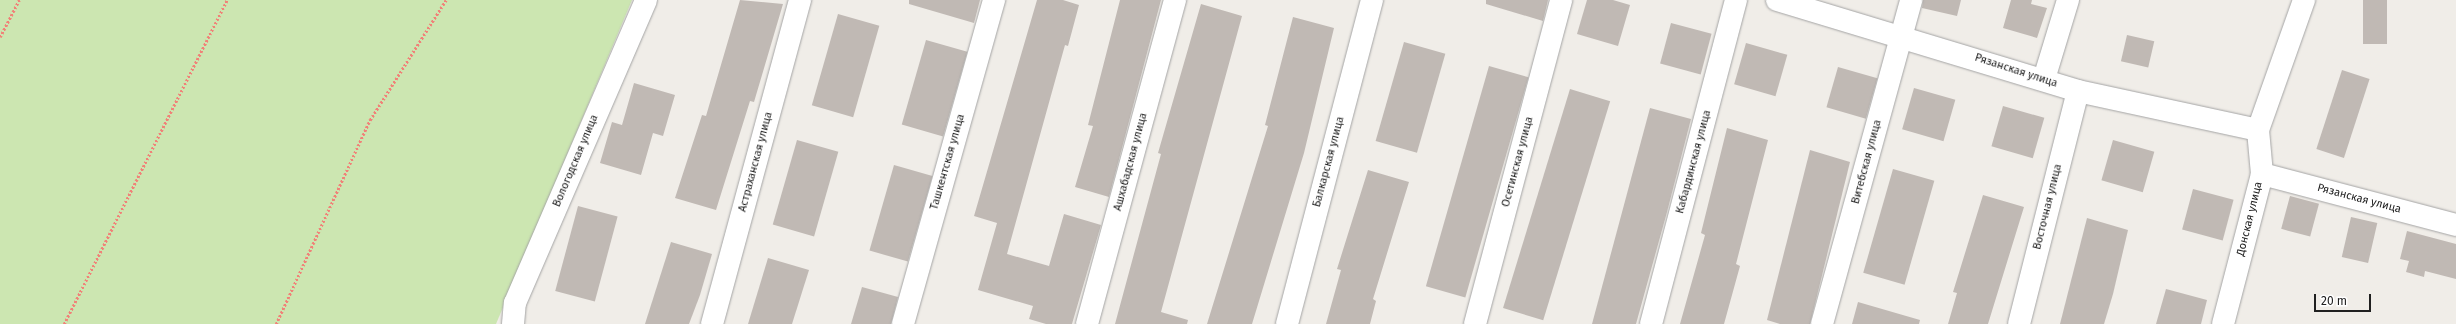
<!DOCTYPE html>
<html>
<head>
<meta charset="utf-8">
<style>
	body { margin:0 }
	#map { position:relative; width:2456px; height:324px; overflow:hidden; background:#f0ede8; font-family:"Fira Sans",sans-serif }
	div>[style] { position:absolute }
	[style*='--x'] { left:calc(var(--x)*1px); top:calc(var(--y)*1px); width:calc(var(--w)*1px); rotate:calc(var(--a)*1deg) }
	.grass>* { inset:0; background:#cce6b1 }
	.building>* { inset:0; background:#c0b9b4; transform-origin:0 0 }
	.path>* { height:2.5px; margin-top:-1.25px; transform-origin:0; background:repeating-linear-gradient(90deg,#f08278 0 2px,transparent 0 4px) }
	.roads { filter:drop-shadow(0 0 1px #a4a4a4) drop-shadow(0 0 1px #a4a4a4) }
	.minor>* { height:22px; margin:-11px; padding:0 11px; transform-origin:11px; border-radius:11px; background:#fff }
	span { translate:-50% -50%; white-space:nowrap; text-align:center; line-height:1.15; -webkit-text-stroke:3.5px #fff; paint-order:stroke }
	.street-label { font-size:11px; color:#202020 }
	.scale { position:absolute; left:2314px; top:294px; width:57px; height:18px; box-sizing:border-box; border:2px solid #202020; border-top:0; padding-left:5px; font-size:12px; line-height:14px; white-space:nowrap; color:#202020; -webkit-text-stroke:3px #fff; paint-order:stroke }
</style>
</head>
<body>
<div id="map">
	<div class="grass">
		<i style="clip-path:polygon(0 0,632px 0,496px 324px,0 324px)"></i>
	</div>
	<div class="building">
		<i style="clip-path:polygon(740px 0,783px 4px,754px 102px,750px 101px,716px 210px,675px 198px,702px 115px,706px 116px)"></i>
		<i style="clip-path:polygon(909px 0,980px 0,974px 23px,909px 4px)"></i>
		<i style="clip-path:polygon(1037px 0,1063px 0,1079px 5px,1068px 46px,1065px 45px,1007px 254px,1049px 266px,1064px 214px,1101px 225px,1072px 324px,1046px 324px,1029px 319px,1033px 306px,978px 290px,997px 223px,974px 216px)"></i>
		<i style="clip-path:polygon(1120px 0,1161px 0,1109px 197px,1075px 187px,1093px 126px,1088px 125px)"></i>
		<i style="clip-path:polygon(1486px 0,1548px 0,1543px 21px,1486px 4px)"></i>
		<i style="clip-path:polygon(1587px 0,1613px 0,1630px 5px,1618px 46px,1577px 34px)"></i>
		<i style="clip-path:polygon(1923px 0,1961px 0,1957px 16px,1922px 8px)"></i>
		<i style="clip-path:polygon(2011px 0,2032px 0,2031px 4px,2047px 8px,2037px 38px,2003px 28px)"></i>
		<i style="left:2363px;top:0;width:24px;height:44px"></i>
		<i style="clip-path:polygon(1201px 4px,1242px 16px,1161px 312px,1188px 320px,1187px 324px,1115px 324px,1161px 154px,1158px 153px)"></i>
		<i style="left:838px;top:14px;width:43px;height:95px;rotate:16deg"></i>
		<i style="clip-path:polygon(1293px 17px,1334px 28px,1304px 153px,1252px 324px,1207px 324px,1268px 126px,1265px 125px)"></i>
		<i style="left:1671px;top:23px;width:42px;height:42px;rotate:15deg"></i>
		<i style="left:2127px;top:35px;width:28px;height:27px;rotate:13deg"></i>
		<i style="left:926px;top:40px;width:43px;height:88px;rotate:16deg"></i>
		<i style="left:1404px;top:42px;width:43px;height:103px;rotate:16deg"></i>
		<i style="left:1746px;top:43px;width:43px;height:43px;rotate:16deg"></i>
		<i style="left:1489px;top:66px;width:41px;height:229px;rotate:16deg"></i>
		<i style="left:1838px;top:67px;width:41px;height:42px;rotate:16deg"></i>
		<i style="left:2342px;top:70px;width:29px;height:83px;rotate:18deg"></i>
		<i style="clip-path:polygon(634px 83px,675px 95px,663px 136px,653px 133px,641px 175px,600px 163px,612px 122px,622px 125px)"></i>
		<i style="left:1914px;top:88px;width:43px;height:43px;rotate:16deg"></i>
		<i style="left:1570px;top:89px;width:42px;height:229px;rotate:17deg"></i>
		<i style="left:2003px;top:106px;width:43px;height:42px;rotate:16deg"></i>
		<i style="clip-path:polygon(1650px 108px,1691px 119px,1667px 212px,1636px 324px,1592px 324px)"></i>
		<i style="clip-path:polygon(1727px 128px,1768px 140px,1736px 264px,1740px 266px,1724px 324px,1680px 324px,1705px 235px,1701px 233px)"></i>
		<i style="left:797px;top:140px;width:43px;height:88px;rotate:16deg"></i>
		<i style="left:2113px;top:140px;width:43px;height:42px;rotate:16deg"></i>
		<i style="clip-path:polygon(1810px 150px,1850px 162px,1810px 324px,1780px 324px,1767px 320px)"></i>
		<i style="left:894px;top:165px;width:40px;height:89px;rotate:16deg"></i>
		<i style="left:1893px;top:169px;width:43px;height:108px;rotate:16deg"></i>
		<i style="clip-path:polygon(1368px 170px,1409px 182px,1373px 299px,1376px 301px,1370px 324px,1326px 324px,1341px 270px,1337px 269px)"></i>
		<i style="left:2193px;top:189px;width:42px;height:42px;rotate:15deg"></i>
		<i style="clip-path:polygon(1983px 195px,2024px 207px,1988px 324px,1948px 324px,1957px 293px,1953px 292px)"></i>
		<i style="left:2290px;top:196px;width:30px;height:34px;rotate:15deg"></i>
		<i style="left:578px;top:206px;width:41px;height:88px;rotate:15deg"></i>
		<i style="left:2351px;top:217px;width:27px;height:41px;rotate:13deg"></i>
		<i style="clip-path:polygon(2087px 218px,2128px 230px,2113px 294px,2104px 324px,2060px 324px)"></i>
		<i style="clip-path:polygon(2407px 231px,2456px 244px,2456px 279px,2425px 271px,2424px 277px,2406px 272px,2409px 261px,2400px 259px)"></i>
		<i style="clip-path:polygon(671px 242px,712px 254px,700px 295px,689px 324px,645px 324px)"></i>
		<i style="clip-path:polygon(768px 258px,809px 270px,792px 324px,748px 324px)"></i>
		<i style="clip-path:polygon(862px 287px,898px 297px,891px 324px,851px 324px)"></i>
		<i style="clip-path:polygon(2166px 289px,2207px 300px,2201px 324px,2156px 324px)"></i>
		<i style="clip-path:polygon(1858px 302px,1920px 320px,1919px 324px,1852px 324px)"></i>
	</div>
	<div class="path">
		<i style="--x:0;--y:37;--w:42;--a:-62.8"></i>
		<i style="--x:64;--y:324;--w:363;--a:-63.3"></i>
		<i style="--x:276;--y:324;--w:225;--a:-65.3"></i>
		<i style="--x:370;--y:120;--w:142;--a:-57.7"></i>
	</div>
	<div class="roads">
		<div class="minor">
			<i style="--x:1777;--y:0;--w:314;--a:16.8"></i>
			<i style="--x:2078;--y:91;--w:184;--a:12.2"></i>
			<i style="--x:2044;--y:79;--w:83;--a:-73.1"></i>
			<i style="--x:2262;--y:174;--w:201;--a:14.7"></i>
			<i style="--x:513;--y:324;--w:21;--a:-85"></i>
			<i style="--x:515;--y:303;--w:330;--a:-66.6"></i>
			<i style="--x:712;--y:324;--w:336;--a:-74.8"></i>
			<i style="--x:903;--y:324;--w:337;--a:-74.3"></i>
			<i style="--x:1087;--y:324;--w:336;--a:-74.8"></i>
			<i style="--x:1287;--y:324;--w:335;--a:-75.3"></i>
			<i style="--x:1475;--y:324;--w:335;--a:-75.1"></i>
			<i style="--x:1651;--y:324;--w:335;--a:-75.3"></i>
			<i style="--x:1822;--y:324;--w:336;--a:-74.6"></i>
			<i style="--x:2019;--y:324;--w:240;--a:-75.8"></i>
			<i style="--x:2223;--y:324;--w:155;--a:-75.4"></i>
			<i style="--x:2262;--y:174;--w:44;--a:-95.2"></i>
			<i style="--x:2258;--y:130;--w:138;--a:-70.5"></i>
		</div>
	</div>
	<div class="street-label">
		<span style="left:2016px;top:71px;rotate:18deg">Рязанская улица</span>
		<span style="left:576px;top:161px;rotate:-67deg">Вологодская улица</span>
		<span style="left:756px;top:162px;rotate:-75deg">Астраханская улица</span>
		<span style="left:948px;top:162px;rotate:-74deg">Ташкентская улица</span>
		<span style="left:1131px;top:162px;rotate:-75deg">Ашхабадская улица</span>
		<span style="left:1329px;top:162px;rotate:-75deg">Балкарская улица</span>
		<span style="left:1518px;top:162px;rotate:-75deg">Осетинская улица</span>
		<span style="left:1694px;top:162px;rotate:-75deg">Кабардинская улица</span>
		<span style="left:1867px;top:162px;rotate:-75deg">Витебская улица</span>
		<span style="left:2359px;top:199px;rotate:15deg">Рязанская улица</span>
		<span style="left:2048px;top:207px;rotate:-76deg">Восточная улица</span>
		<span style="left:2250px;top:219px;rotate:-76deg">Донская улица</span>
	</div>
	<div class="scale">20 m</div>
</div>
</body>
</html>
